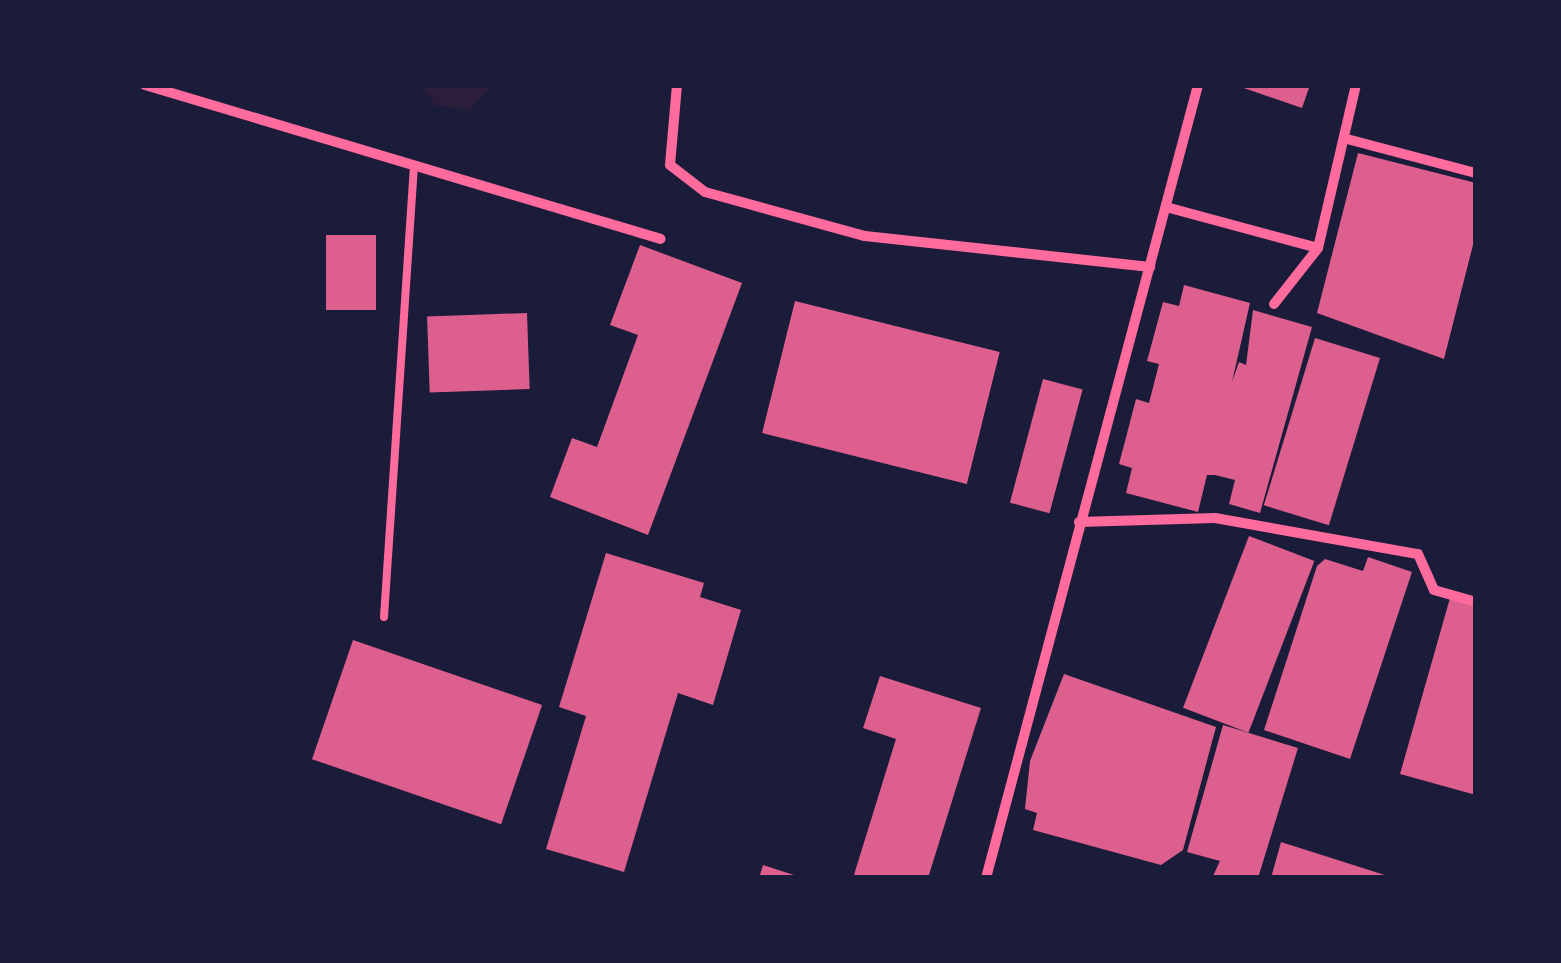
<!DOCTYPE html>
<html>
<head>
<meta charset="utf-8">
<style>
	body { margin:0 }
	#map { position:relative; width:1561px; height:963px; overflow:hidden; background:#1b1b3a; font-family:Commissioner,sans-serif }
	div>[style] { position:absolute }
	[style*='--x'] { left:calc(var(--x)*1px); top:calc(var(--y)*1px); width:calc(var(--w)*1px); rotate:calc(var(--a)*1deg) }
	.green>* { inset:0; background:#2a1e3b }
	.building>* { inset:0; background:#dd5f8e; transform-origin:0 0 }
	.service>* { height:8px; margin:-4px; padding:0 4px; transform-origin:4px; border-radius:4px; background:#ff6b9d }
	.minor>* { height:10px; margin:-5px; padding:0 5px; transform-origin:5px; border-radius:5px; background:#ff6b9d }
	span { translate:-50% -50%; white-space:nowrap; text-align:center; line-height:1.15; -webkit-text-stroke:10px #1b1b3a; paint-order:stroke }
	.frame { position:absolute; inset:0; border:88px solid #1b1b3a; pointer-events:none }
</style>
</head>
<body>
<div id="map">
	<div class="green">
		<i style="clip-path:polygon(423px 85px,494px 85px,468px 110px,434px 105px)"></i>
	</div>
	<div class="building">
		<i style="clip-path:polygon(1235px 85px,1310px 85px,1302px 108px)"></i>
		<i style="clip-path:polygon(1358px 153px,1476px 183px,1476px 233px,1444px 359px,1317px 313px)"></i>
		<i style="left:326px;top:235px;width:50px;height:75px"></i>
		<i style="clip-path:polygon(640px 245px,742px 283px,648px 535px,550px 497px,572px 438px,597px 447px,638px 335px,610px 325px)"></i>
		<i style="clip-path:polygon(1184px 285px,1250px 303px,1232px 382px,1239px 362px,1246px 365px,1253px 310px,1312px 327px,1260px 513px,1229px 504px,1235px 480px,1215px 475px,1207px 475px,1198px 512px,1126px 493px,1132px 468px,1119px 464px,1136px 399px,1149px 403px,1159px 364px,1147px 361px,1163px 302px,1179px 306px)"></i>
		<i style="left:795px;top:301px;width:211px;height:136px;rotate:14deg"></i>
		<i style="left:527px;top:313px;width:76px;height:100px;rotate:88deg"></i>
		<i style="left:1315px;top:338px;width:68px;height:175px;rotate:17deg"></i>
		<i style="left:1043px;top:379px;width:41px;height:128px;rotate:15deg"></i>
		<i style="left:1249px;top:536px;width:70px;height:184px;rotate:21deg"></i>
		<i style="clip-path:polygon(606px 553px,704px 583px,700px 597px,741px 610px,713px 705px,678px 693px,624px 872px,546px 849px,586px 716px,559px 707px)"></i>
		<i style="clip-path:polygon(1368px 557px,1412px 572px,1350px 759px,1264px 730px,1317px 566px,1325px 559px,1363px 571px)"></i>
		<i style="clip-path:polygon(1450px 598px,1476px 605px,1476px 795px,1400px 774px)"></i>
		<i style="left:353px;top:640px;width:200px;height:126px;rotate:19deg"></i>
		<i style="clip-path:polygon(1064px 674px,1216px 727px,1183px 850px,1161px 865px,1033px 830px,1037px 813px,1025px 809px,1030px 761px)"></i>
		<i style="clip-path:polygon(880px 676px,981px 708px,928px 878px,853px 878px,896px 739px,863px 728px)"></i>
		<i style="clip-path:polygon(1223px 725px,1298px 748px,1258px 878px,1212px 878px,1220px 861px,1187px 852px)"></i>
		<i style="clip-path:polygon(1281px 842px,1391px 877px,1391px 878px,1271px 878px)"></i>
		<i style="clip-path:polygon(763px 865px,800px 877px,800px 878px,759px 878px)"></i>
	</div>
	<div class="service">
		<i style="--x:384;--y:617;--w:450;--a:-86.2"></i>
	</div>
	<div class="minor">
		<i style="--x:145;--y:85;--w:538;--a:16.62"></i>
		<i style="--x:677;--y:85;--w:80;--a:95"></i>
		<i style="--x:670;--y:165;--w:44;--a:37.6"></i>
		<i style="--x:705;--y:192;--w:166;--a:15.4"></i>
		<i style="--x:865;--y:236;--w:287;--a:6.2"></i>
		<i style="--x:1347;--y:139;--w:133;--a:14.8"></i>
		<i style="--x:1166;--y:207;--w:157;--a:15.1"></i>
		<i style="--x:1274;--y:304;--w:71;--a:-51.8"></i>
		<i style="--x:1318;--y:248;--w:167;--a:-76.9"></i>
		<i style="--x:1079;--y:522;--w:136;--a:-1.7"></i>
		<i style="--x:1215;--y:518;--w:206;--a:10.1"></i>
		<i style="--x:1418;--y:554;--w:39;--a:66"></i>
		<i style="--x:1434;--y:590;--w:44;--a:15.9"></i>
		<i style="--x:986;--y:878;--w:821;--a:-75.03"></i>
	</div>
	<div class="frame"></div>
</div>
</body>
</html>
